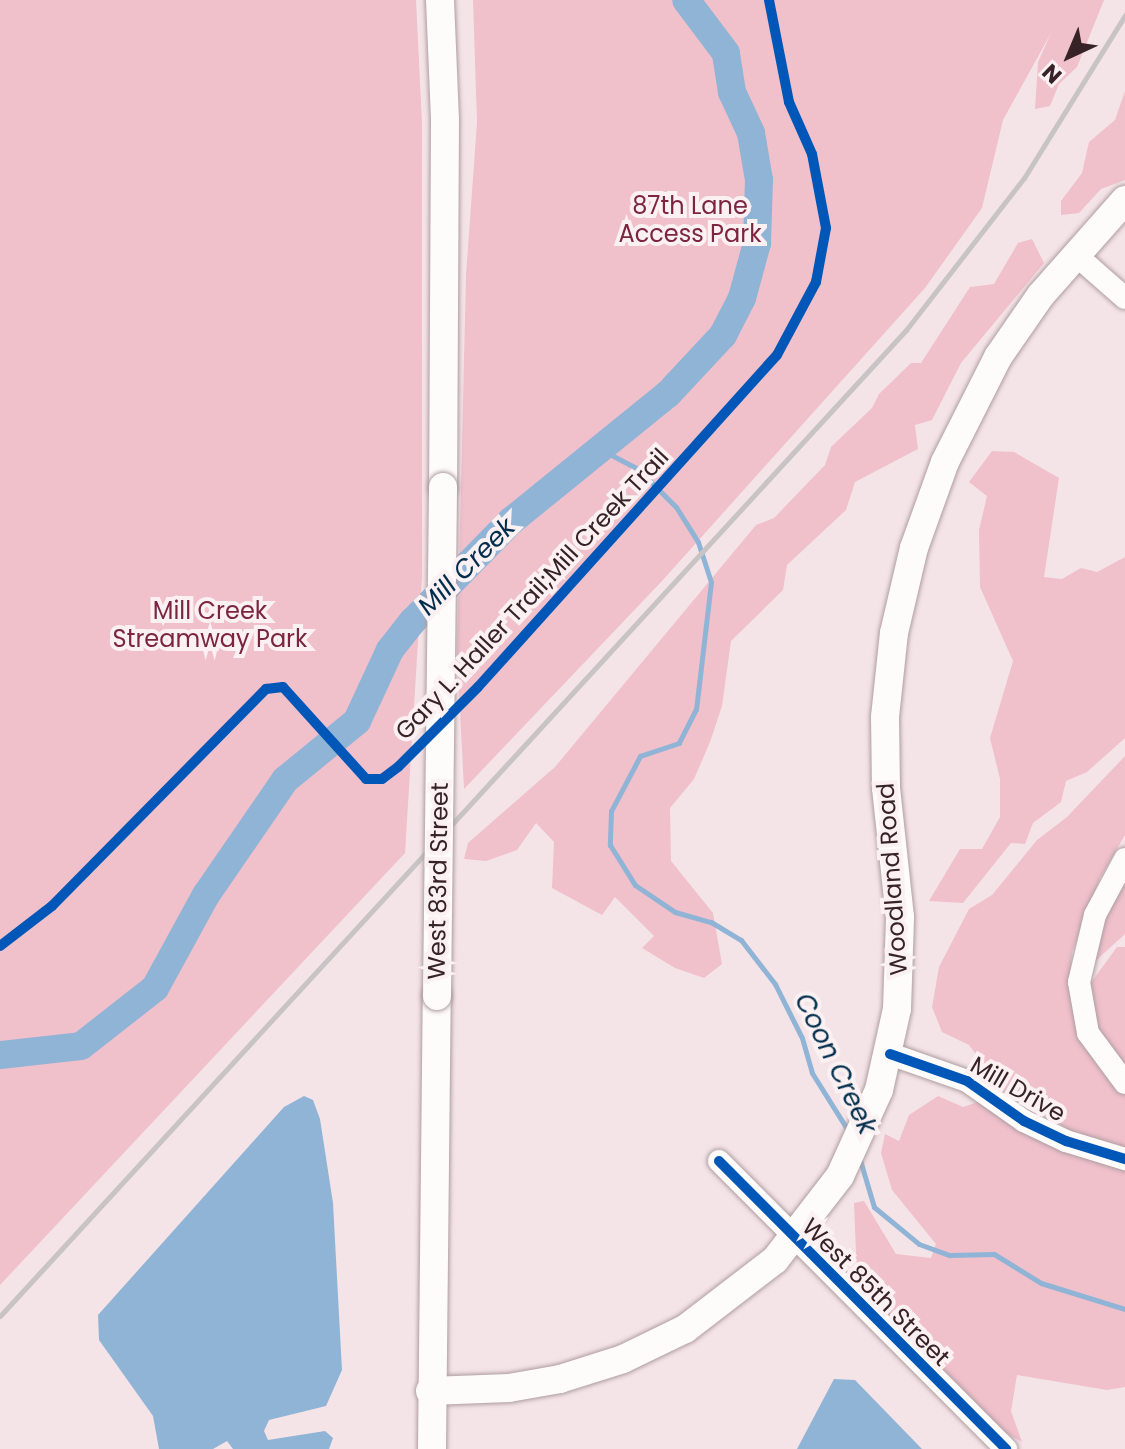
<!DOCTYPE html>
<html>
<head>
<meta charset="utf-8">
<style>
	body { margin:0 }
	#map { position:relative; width:1125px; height:1449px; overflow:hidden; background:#f5e4e7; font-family:Poppins,sans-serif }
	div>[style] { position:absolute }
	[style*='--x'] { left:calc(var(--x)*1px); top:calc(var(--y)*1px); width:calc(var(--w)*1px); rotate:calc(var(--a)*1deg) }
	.green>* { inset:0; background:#f0c0cb }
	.water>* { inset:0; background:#90b4d6 }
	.stream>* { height:5px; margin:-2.5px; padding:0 2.5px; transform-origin:2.5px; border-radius:2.5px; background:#90b4d6 }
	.river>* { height:28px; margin:-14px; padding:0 14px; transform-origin:14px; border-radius:14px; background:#90b4d6 }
	.roads { filter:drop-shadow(0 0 2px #ae9da1) drop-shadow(0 0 2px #ae9da1) }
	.minor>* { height:22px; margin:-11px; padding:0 11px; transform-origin:11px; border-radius:11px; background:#fefbfb }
	.major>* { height:28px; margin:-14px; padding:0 14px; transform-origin:14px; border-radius:14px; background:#fefbfb }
	.rail>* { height:5px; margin:-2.5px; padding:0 2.5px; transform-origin:2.5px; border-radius:2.5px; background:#c8c3c4 }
	.bridges { filter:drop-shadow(0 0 2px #ae9da1) drop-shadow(0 0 2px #ae9da1) }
	.major-bridge>* { height:28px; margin:-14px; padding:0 14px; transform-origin:14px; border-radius:14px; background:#fefbfb }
	.cycleway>* { height:10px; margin:-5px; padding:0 5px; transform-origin:5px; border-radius:5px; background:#0057b8 }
	span { translate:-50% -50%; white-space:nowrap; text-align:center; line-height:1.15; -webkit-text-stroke:8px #fbf0f2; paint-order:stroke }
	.park-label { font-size:24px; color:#7c2543 }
	.street-label { font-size:24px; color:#362227 }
	.water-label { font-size:26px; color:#002d4c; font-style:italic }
	.north { position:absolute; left:1029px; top:16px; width:80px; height:80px; -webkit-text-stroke:6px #fbf0f2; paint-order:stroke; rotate:224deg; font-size:22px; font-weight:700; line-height:32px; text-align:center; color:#362227 }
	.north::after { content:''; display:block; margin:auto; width:28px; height:36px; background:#362227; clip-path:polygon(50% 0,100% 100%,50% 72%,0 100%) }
</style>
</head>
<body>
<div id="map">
	<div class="green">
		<i style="clip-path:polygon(0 0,416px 0,422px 124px,422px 576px,405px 853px,0 1285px)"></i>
		<i style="clip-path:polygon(473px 0,1104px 0,1077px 67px,1059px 84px,1050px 106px,1035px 109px,1038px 62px,1051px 33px,1003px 120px,982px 208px,925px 288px,662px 581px,464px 789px,457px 653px,466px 275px,477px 122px)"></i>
		<i style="clip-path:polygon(1125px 91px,1125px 180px,1101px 189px,1079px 213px,1061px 215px,1061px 201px,1082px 173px,1089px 142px,1115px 120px)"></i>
		<i style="clip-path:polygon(1032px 239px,1044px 263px,961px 363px,932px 420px,915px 425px,918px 449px,855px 482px,846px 510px,787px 565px,783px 590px,731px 641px,722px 706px,710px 742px,694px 779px,670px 808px,671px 861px,713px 913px,722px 964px,704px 978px,675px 968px,642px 948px,654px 936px,615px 897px,602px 915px,552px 888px,554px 842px,536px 823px,517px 850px,486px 861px,464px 859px,468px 843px,555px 767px,756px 525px,774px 518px,825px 465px,831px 447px,872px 408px,879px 394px,911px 363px,921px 363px,970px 287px,994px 284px,1018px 243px)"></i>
		<i style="clip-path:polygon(992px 451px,1014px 452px,1059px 478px,1044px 577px,1062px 579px,1081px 568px,1097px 572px,1125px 557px,1125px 738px,1087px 772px,1066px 781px,1061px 802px,1033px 823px,1025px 844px,1011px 843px,963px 903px,929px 901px,960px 849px,982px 849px,1000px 817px,1000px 779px,990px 738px,1013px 661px,980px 587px,979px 530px,987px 496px,969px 482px)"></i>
		<i style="clip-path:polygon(1125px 756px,1125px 835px,1100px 878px,1072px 952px,1069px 990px,1085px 1043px,1125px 1089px,1125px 1150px,1076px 1134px,1003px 1090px,969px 1045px,942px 1032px,932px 1007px,939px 967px,969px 909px,992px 895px,1037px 840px,1067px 817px)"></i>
		<i style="clip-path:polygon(1125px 877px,1125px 934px,1091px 965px,1108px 905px)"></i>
		<i style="clip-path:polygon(1117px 947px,1125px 947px,1125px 1078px,1103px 1052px,1085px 991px)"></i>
		<i style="clip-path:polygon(938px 1096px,963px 1107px,981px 1101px,1125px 1166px,1125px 1387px,1107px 1390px,1017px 1375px,1011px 1411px,1022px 1442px,1001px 1431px,935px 1366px,926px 1341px,889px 1317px,870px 1286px,857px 1279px,854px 1203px,864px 1201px,896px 1254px,931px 1258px,936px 1244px,892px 1190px,881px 1153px,885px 1134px,899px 1141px,909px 1115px)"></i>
	</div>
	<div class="water">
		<i style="clip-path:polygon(304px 1096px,313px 1100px,320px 1119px,333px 1203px,342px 1370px,326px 1406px,269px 1420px,264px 1431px,268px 1440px,325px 1431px,333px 1438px,329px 1449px,233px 1449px,227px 1441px,213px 1449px,159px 1449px,153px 1416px,99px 1340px,98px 1315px,284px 1107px)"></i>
		<i style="clip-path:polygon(834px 1379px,855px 1380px,922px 1449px,797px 1449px)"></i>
	</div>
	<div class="stream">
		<i style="--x:596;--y:447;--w:47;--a:27.6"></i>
		<i style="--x:638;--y:469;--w:54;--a:45"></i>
		<i style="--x:676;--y:507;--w:41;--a:57.8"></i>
		<i style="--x:698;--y:542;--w:42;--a:72"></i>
		<i style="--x:711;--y:582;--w:128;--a:96.7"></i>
		<i style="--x:696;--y:709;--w:38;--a:117"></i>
		<i style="--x:679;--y:743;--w:41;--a:161.6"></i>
		<i style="--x:640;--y:756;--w:62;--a:117.8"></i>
		<i style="--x:611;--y:811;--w:34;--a:92"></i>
		<i style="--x:610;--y:845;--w:47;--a:58"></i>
		<i style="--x:635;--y:885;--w:48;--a:34"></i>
		<i style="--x:675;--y:912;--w:37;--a:16"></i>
		<i style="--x:711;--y:922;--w:35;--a:31"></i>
		<i style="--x:741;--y:940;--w:56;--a:52.3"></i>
		<i style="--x:775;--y:984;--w:60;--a:63.4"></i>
		<i style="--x:802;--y:1038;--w:36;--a:74"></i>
		<i style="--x:812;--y:1073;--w:70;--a:57.9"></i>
		<i style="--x:860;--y:1160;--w:49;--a:73.4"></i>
		<i style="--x:874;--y:1207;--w:58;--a:39.4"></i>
		<i style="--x:919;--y:1244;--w:33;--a:20"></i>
		<i style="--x:950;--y:1255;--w:44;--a:-1.3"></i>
		<i style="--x:994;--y:1254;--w:55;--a:31.7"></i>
		<i style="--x:1041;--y:1283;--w:88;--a:17.2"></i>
	</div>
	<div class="river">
		<i style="--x:0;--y:1055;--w:81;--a:-6.3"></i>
		<i style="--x:81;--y:1046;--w:94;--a:-38.1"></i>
		<i style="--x:155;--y:988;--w:106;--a:-61.3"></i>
		<i style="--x:206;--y:895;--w:140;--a:-55.5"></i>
		<i style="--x:285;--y:780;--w:93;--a:-39.3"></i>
		<i style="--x:357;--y:721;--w:78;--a:-65.1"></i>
		<i style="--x:390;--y:650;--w:37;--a:-52"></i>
		<i style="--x:413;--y:621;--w:140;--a:-45.6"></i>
		<i style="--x:511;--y:521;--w:202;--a:-39"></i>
		<i style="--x:668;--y:394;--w:81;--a:-47"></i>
		<i style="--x:723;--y:335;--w:42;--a:-62.8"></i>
		<i style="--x:742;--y:298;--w:57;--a:-74.7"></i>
		<i style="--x:757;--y:243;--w:63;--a:-88.2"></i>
		<i style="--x:759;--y:180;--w:48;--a:-99.7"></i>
		<i style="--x:751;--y:133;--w:45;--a:-114.9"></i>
		<i style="--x:732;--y:92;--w:39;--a:-99"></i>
		<i style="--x:726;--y:53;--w:66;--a:-127"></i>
	</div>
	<div class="roads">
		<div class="minor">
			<i style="--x:1076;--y:255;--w:65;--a:41.3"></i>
			<i style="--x:1125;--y:859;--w:64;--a:118.2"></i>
			<i style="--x:1095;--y:915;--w:69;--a:103.4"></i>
			<i style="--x:1079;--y:982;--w:52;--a:80"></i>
			<i style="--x:1088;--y:1033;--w:62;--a:53.5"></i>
			<i style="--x:890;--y:1054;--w:82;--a:19.3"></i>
			<i style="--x:967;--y:1081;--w:70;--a:35.1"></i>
			<i style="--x:1024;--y:1121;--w:47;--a:25.5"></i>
			<i style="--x:1066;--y:1141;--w:62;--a:17"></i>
			<i style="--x:719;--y:1161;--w:407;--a:45.1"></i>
		</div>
		<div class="major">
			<i style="--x:440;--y:0;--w:121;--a:87.6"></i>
			<i style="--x:445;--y:121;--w:366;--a:90.3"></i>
			<i style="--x:430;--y:1391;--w:79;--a:-2.2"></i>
			<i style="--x:509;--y:1388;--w:52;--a:-10"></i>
			<i style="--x:560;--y:1379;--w:66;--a:-17.6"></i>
			<i style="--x:623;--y:1359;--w:69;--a:-25.8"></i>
			<i style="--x:685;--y:1329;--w:113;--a:-37.5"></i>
			<i style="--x:775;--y:1260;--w:106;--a:-52.3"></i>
			<i style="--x:840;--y:1176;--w:94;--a:-65.6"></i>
			<i style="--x:879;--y:1090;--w:83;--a:-77.5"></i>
			<i style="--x:897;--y:1009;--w:92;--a:-88.1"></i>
			<i style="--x:900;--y:917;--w:130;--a:-96.2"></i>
			<i style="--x:886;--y:788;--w:71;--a:-90.8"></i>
			<i style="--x:885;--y:717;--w:84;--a:-83.9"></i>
			<i style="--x:894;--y:633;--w:87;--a:-76.8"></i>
			<i style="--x:914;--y:548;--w:91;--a:-70.2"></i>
			<i style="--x:945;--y:462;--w:118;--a:-63.2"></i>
			<i style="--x:998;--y:357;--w:75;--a:-55.3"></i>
			<i style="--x:1041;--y:295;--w:127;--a:-48.5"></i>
			<i style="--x:432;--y:1449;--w:453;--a:-89.4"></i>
		</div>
	</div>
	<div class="rail">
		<i style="--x:0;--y:1316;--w:1339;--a:-47.42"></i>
		<i style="--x:906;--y:330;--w:192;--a:-52.2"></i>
		<i style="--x:1024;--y:178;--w:192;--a:-58.2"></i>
	</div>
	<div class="bridges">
		<div class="major-bridge">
			<i style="--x:437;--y:996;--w:509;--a:-89.32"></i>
		</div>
	</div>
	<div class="cycleway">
		<i style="--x:0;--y:946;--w:66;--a:-37.6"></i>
		<i style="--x:52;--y:906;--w:305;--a:-45.4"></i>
		<i style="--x:266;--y:689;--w:17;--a:-7"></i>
		<i style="--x:283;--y:687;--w:124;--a:47.9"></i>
		<i style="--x:366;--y:779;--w:16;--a:0"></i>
		<i style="--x:382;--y:779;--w:20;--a:-37"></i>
		<i style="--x:398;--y:767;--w:113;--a:-45"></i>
		<i style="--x:478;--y:687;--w:447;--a:-48"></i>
		<i style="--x:777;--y:355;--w:83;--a:-61.9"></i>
		<i style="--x:816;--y:282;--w:55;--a:-79.5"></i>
		<i style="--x:826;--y:228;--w:75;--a:-100.7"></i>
		<i style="--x:812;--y:154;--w:57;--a:-113.9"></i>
		<i style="--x:789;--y:102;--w:104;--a:-101.1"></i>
		<i style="--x:890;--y:1054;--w:82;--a:19.3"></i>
		<i style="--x:967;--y:1081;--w:70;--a:35.1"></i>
		<i style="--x:1024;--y:1121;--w:47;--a:25.5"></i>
		<i style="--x:1066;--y:1141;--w:62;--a:17"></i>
		<i style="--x:719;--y:1161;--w:407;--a:45.1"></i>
	</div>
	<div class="park-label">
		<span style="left:690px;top:220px">87th Lane<br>Access Park</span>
		<span style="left:210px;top:625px">Mill Creek<br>Streamway Park</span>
	</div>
	<div class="street-label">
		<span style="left:532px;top:594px;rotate:-47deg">Gary L. Haller Trail;Mill Creek Trail</span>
		<span style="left:892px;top:879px;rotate:-94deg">Woodland Road</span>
		<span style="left:438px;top:881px;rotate:-89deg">West 83rd Street</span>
		<span style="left:1018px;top:1089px;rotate:30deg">Mill Drive</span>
		<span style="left:876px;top:1292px;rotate:45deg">West 85th Street</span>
	</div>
	<div class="water-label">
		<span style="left:467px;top:567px;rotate:-45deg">Mill Creek</span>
		<span style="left:835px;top:1064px;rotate:64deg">Coon Creek</span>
	</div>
	<div class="north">N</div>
</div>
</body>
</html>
